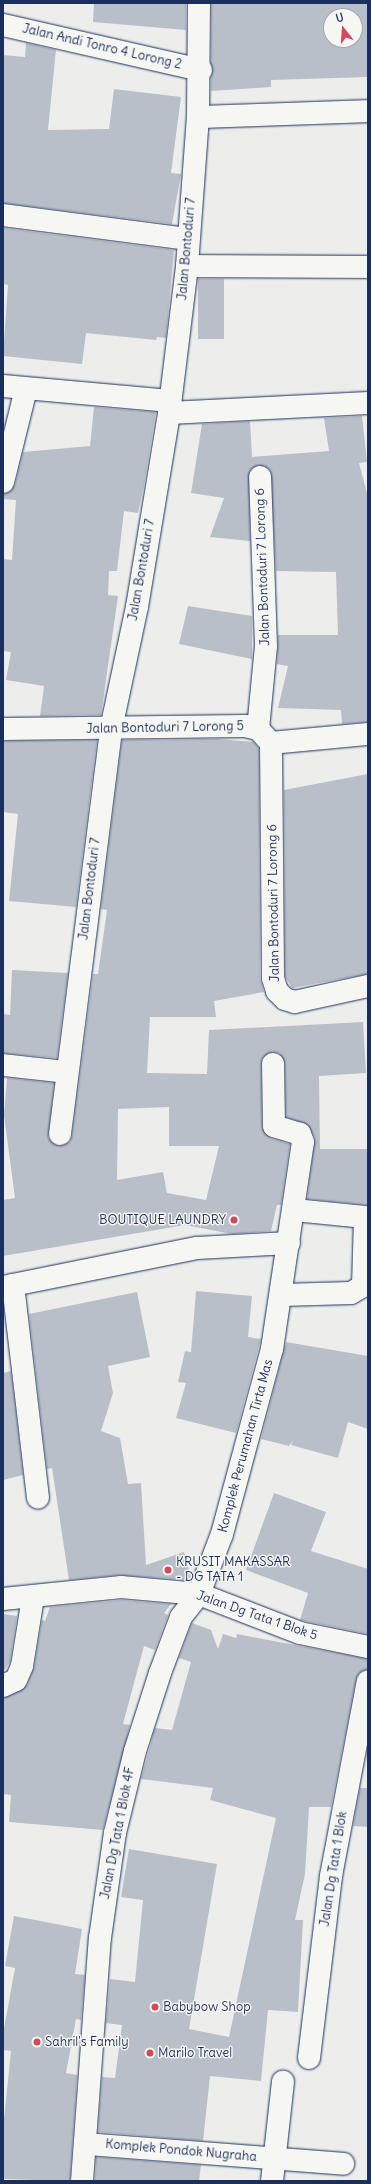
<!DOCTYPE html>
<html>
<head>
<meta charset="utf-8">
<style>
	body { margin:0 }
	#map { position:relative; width:371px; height:2184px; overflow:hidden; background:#edeeec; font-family:Delius,sans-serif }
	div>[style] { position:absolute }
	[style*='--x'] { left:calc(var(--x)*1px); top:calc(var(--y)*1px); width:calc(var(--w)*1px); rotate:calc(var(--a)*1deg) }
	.building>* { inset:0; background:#b9bfc8; transform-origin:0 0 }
	.roads { filter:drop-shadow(0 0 1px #1b2f5e) drop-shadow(0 0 1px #1b2f5e) }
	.minor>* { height:22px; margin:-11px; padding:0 11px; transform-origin:11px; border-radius:11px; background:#f6f6f2 }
	.dots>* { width:11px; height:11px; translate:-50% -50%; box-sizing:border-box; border:2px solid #f6f6f2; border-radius:50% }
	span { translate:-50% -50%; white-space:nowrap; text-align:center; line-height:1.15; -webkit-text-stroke:3px #f6f6f2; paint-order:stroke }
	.street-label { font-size:13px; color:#1b2f5e }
	.poi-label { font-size:13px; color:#1b2f5e }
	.right { translate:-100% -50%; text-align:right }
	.left { translate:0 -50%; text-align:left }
	.frame { position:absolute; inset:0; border:4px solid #1b2f5e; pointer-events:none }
	.north { position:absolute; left:323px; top:8px; width:40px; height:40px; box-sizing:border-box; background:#f6f6f2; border:1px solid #9ea6b7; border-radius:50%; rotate:343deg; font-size:11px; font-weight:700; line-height:16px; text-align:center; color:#1b2f5e }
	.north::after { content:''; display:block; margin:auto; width:14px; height:18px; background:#d1495b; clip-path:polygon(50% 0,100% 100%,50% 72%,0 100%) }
</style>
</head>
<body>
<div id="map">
	<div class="building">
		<i style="clip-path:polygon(94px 3px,186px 3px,186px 30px,93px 22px)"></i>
		<i style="clip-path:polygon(evenodd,211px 3px,368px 3px,368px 77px,271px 80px,271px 87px,211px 91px,211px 3px,331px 16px,355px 16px,355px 40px,331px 40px,331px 16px)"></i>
		<i style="clip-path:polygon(26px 43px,56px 50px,48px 130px,109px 129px,114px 89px,181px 97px,171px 173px,181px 174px,172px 224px,3px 203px,3px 55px,25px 57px)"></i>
		<i style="clip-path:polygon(3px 228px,174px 250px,166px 338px,157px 337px,156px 340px,86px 333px,82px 364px,3px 356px,8px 285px,3px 284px)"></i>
		<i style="left:198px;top:279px;width:26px;height:60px"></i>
		<i style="clip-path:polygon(94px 407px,156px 412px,144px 485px,138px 513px,124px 511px,117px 571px,109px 571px,108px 595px,118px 596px,101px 715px,40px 716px,44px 686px,6px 680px,11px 652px,3px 651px,3px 559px,12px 560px,16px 500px,3px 499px,3px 494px,15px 485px,23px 452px,90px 446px)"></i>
		<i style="clip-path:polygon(362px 416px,367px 462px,359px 463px,368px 497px,368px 722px,342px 724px,341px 710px,278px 708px,288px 666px,277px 664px,278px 635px,338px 635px,336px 572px,276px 571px,270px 470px,259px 465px,249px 472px,250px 541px,210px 537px,224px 498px,191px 493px,202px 424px,250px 421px,252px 457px,329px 451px,324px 418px)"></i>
		<i style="clip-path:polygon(188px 606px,252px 616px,252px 659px,179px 644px)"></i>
		<i style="clip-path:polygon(evenodd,218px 739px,253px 742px,259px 748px,260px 978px,264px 992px,214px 1001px,216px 1017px,150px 1017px,147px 1073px,207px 1074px,209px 1030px,363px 1022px,366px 1073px,319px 1076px,320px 1149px,368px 1149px,368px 1205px,307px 1199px,315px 1138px,308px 1125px,286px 1117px,285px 1063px,279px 1053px,272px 1052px,262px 1058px,261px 1064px,262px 1127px,270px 1138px,290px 1144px,281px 1205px,277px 1205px,271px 1231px,232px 1234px,185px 1225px,3px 1256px,3px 1200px,15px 1198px,4px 1115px,7px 1078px,54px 1083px,48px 1138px,59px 1146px,70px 1142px,72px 1136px,93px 974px,98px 974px,107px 910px,101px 909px,122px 740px,218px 739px,169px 1107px,169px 1146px,219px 1146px,206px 1200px,167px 1193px,163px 1172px,117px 1180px,118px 1109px,169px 1107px)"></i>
		<i style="clip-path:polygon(97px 740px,76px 907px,9px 901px,18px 814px,3px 812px,3px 741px)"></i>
		<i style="clip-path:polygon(368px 774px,368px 974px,292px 988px,285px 976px,284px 790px)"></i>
		<i style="clip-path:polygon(12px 970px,68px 973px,57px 1058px,3px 1053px,3px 1014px,10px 1015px)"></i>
		<i style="clip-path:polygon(196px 1291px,252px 1296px,248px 1337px,261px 1339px,236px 1433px,176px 1418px,186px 1383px,178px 1382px,185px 1351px,191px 1352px)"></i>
		<i style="clip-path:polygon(137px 1292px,150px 1357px,108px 1366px,113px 1393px,101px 1431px,120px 1438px,128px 1484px,141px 1483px,146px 1565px,184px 1552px,191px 1577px,188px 1580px,120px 1575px,69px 1580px,52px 1468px,47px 1469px,29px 1314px)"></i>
		<i style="clip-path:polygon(286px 1342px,368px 1356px,368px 1429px,348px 1422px,338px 1458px,291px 1445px,293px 1440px,289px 1446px,261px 1439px)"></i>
		<i style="clip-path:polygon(11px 1371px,23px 1475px,3px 1480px,3px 1373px)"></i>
		<i style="clip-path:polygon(274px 1493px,326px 1512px,311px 1551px,368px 1569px,368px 1634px,300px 1620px,308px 1593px,246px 1570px)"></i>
		<i style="clip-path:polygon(121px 1600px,171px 1604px,164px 1613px,168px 1615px,155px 1650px,144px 1646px,123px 1724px,130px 1725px,103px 1830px,9px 1822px,11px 1795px,3px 1794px,3px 1698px,27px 1685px,34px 1668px,42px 1620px,45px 1621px,50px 1607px)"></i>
		<i style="clip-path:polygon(3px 1614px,17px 1616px,10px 1662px,3px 1672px)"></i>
		<i style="clip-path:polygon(192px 1623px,211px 1630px,218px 1649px,223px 1634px,236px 1638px,237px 1634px,368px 1659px,368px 1669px,359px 1673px,356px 1679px,331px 1807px,309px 1807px,305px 1874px,295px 1920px,303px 1920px,298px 2012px,268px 2010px,261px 2081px,210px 2076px,203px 2141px,98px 2132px,102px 2077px,115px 2078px,122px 2025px,106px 2023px,110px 1979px,135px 1982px,143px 1900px,121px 1897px,129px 1849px,217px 1864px,189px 2029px,229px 2037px,276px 1818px,210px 1800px,213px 1788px,141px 1779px,155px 1728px,172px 1730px,191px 1662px,179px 1658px)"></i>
		<i style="clip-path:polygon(360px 1788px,368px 1788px,368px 1827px,353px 1826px)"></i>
		<i style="clip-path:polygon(14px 1916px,82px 1929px,75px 1974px,85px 1975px,81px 2020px,76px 2019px,66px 2073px,77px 2075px,70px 2181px,3px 2179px,3px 2129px,11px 2051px,3px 2050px,3px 2034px,15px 1968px,5px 1966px)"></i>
		<i style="clip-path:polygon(96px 2157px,201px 2165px,199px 2181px,95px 2181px)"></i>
	</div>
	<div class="roads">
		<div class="minor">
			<i style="--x:3;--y:25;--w:203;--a:12.8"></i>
			<i style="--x:198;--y:117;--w:170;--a:-2"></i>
			<i style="--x:3;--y:215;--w:186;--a:7.4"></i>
			<i style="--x:187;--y:266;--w:181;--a:0.3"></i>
			<i style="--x:3;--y:386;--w:168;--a:5.1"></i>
			<i style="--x:169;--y:413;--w:199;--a:-2.9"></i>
			<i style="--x:3;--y:482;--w:96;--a:-76.1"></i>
			<i style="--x:3;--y:729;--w:242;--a:-0.7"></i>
			<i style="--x:245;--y:726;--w:13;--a:13"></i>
			<i style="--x:258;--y:729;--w:19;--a:47"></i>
			<i style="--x:271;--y:743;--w:235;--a:89.5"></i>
			<i style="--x:273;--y:978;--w:14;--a:73"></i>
			<i style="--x:277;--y:991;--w:11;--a:45"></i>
			<i style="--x:285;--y:999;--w:10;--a:17"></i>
			<i style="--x:295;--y:1002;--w:75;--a:-12.4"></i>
			<i style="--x:258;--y:729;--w:83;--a:-84.5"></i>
			<i style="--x:266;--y:646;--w:169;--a:-92"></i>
			<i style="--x:271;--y:743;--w:97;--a:-5.3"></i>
			<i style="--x:3;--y:1065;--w:63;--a:6.3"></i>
			<i style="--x:60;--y:1134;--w:408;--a:-82.8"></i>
			<i style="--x:111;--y:729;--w:125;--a:-78"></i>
			<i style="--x:137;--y:607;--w:197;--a:-80.6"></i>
			<i style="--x:169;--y:413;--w:148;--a:-83"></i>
			<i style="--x:187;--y:266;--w:149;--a:-85.8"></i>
			<i style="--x:198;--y:117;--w:114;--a:-89.5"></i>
			<i style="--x:13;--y:1285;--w:214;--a:83.3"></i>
			<i style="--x:3;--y:1287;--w:198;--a:-11.4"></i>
			<i style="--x:197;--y:1248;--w:92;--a:-3.1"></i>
			<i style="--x:282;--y:1295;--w:69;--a:-1.7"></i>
			<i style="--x:351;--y:1293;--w:14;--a:-30"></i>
			<i style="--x:363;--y:1286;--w:69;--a:-88.3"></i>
			<i style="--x:365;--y:1217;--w:71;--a:-174.4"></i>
			<i style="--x:3;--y:1599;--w:119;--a:-5.8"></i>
			<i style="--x:121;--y:1587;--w:78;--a:5.1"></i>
			<i style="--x:199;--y:1594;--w:108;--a:21.1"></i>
			<i style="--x:300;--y:1633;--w:69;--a:11.6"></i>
			<i style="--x:3;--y:1686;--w:14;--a:-25"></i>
			<i style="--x:16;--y:1680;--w:15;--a:-67"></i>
			<i style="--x:22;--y:1666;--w:70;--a:-80.9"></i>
			<i style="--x:309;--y:2058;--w:183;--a:-83.1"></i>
			<i style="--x:331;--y:1876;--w:198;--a:-79.3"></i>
			<i style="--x:86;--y:2144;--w:258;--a:4.4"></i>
			<i style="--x:82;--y:2181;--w:244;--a:-85.8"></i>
			<i style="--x:100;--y:1938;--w:106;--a:-81.9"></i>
			<i style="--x:115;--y:1833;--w:84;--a:-76.3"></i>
			<i style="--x:135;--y:1751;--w:82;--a:-72.2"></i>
			<i style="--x:160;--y:1673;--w:60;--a:-69.4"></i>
			<i style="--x:181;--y:1617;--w:29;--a:-52"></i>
			<i style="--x:199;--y:1594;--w:64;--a:-69"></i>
			<i style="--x:222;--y:1534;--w:192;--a:-74.9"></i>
			<i style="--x:272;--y:1349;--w:209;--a:-81.5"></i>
			<i style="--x:303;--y:1142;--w:9;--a:-111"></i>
			<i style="--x:300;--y:1134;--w:27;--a:-163"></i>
			<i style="--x:274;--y:1126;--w:62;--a:-90.9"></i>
			<i style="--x:272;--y:2181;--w:100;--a:-83.7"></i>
		</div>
	</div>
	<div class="dots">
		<i style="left:234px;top:1220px;background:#d1495b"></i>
		<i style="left:168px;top:1570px;background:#d1495b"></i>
		<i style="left:155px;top:2007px;background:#d1495b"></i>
		<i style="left:37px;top:2042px;background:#d1495b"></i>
		<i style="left:150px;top:2053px;background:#d1495b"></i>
	</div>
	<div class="street-label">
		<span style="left:102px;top:47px;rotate:13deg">Jalan Andi Tonro 4 Lorong 2</span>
		<span style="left:187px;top:249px;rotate:-85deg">Jalan Bontoduri 7</span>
		<span style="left:263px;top:567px;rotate:-92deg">Jalan Bontoduri 7 Lorong 6</span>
		<span style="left:142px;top:570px;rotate:-80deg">Jalan Bontoduri 7</span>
		<span style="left:165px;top:728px;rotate:-1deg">Jalan Bontoduri 7 Lorong 5</span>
		<span style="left:90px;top:889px;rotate:-83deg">Jalan Bontoduri 7</span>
		<span style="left:274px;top:903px;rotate:-91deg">Jalan Bontoduri 7 Lorong 6</span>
		<span style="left:246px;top:1446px;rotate:-75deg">Komplek Perumahan Tirta Mas</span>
		<span style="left:257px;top:1616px;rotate:19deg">Jalan Dg Tata 1 Blok 5</span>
		<span style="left:118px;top:1833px;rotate:-79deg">Jalan Dg Tata 1 Blok 4F</span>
		<span style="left:334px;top:1869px;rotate:-81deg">Jalan Dg Tata 1 Blok</span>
		<span style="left:181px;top:2151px;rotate:5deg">Komplek Pondok Nugraha</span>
	</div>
	<div class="poi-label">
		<span class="right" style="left:226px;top:1220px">BOUTIQUE LAUNDRY</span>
		<span class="left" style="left:176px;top:1570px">KRUSIT MAKASSAR<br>- DG TATA 1</span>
		<span class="left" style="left:163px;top:2007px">Babybow Shop</span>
		<span class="left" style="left:45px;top:2042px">Sahril's Family</span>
		<span class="left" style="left:158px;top:2053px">Marilo Travel</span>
	</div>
	<div class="frame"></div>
	<div class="north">U</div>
</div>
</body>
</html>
